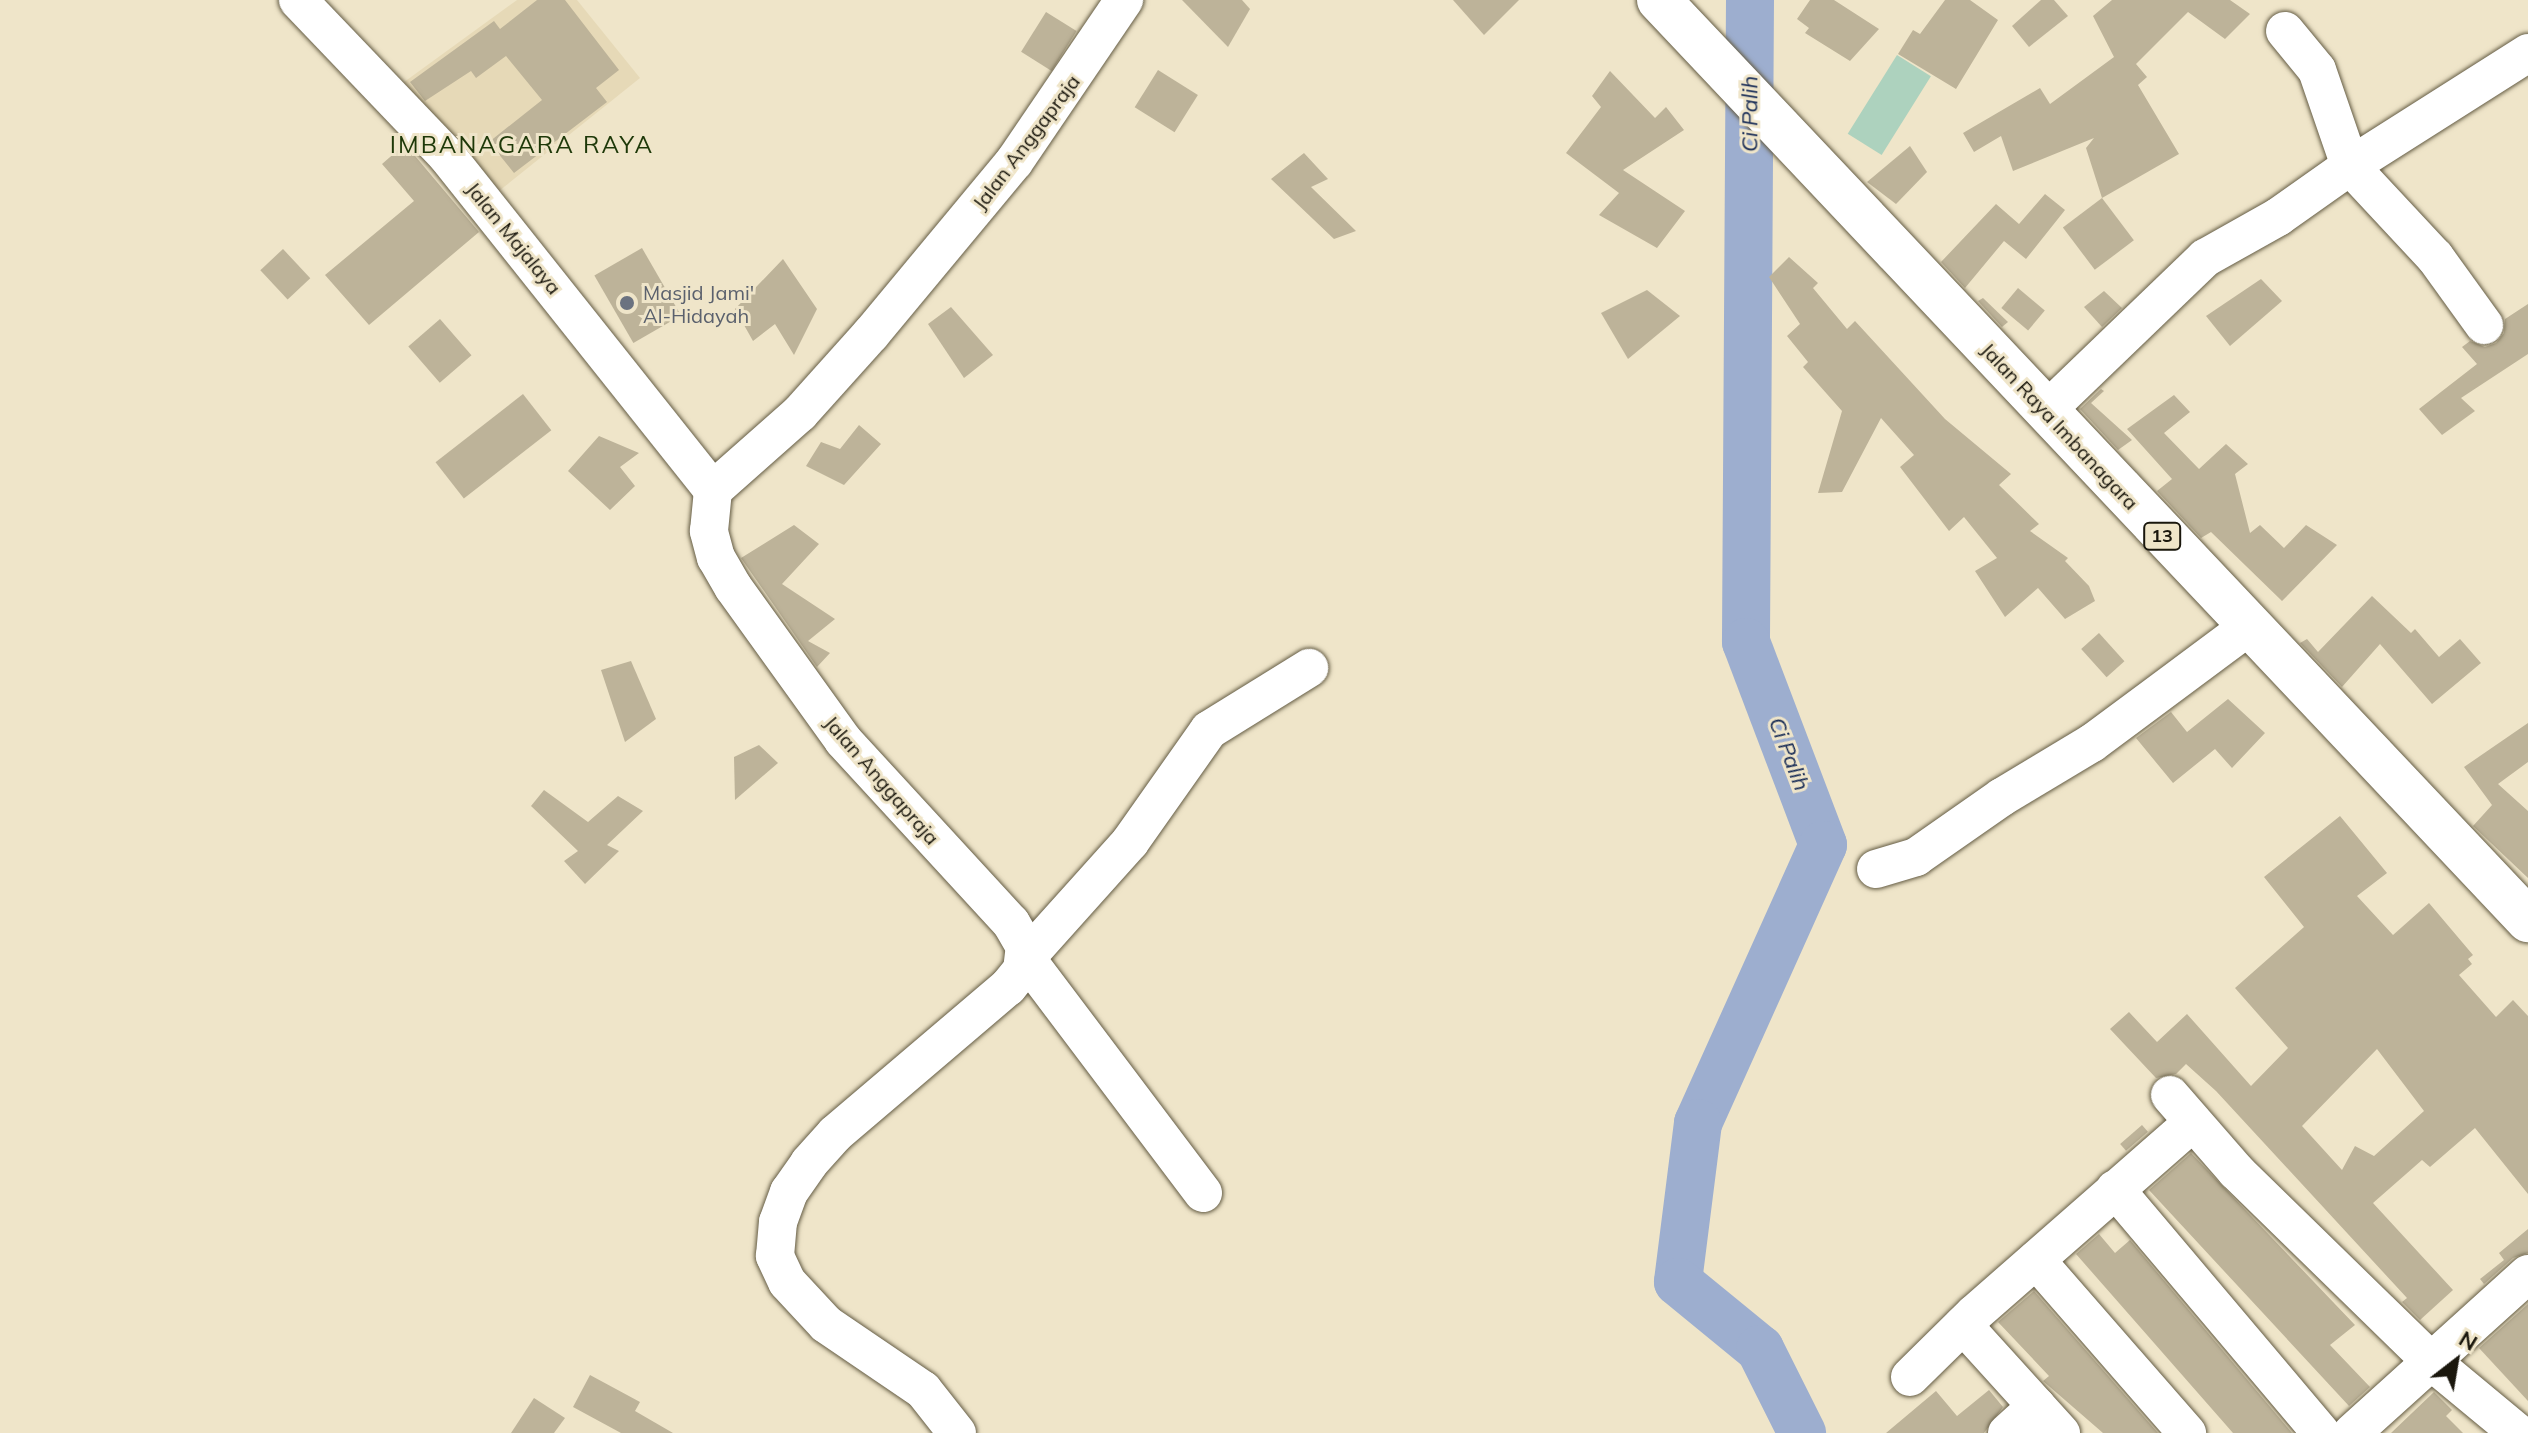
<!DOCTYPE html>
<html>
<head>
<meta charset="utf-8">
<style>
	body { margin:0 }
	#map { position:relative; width:2528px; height:1433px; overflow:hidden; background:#efe5c9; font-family:Mulish,sans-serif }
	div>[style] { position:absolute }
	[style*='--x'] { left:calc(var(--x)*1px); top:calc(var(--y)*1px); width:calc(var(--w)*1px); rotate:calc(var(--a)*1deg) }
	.built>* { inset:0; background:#e6d9b7 }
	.green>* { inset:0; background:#add2be; transform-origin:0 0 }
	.river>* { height:48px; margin:-24px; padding:0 24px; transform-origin:24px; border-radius:24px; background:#9daecf }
	.building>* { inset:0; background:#bdb399; transform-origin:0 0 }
	.roads { filter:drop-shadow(0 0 2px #645c44) drop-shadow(0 0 2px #645c44) }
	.minor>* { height:38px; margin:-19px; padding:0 19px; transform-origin:19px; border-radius:19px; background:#fff }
	.highway>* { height:44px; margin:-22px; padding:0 22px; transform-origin:22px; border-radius:22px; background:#fff }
	.dots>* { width:22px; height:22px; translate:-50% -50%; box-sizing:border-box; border:4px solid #efe5c9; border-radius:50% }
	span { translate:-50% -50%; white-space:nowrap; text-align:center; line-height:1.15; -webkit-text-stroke:6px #efe5c9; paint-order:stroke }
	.shield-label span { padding:2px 6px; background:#efe5c9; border:2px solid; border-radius:6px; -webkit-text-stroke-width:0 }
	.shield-label { font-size:18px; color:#1a170d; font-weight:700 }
	.street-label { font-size:20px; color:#1a170d }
	.worship-label { font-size:20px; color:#5b616d }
	.left { translate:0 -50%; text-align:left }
	.water-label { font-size:22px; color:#182c56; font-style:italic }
	.quarter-label { font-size:24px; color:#1d3808; letter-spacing:2px }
	.north { position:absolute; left:2416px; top:1321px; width:80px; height:80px; -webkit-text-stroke:6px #efe5c9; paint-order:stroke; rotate:31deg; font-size:22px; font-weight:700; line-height:32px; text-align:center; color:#1a170d }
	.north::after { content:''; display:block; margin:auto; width:28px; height:36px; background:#1a170d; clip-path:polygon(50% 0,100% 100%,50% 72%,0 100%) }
</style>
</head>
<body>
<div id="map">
	<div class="built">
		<i style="clip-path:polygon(517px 0,577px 0,640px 78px,499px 191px,400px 85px)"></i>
	</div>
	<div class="green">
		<i style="left:1897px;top:55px;width:40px;height:93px;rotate:32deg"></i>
	</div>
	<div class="river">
		<i style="--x:1750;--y:0;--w:642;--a:90.36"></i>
		<i style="--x:1746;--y:642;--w:217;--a:69.2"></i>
		<i style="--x:1823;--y:845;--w:305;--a:114.2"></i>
		<i style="--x:1698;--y:1123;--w:160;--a:97.2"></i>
		<i style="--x:1678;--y:1282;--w:106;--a:39.3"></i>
		<i style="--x:1760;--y:1349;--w:94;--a:63.4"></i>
	</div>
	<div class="building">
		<i style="clip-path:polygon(537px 0,565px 0,619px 70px,596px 88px,607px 102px,514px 173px,489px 142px,542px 100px,506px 56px,476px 78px,471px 71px,425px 101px,410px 82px,494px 21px,500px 29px)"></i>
		<i style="clip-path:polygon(1182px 0,1242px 0,1250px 9px,1228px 47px)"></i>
		<i style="clip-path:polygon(1453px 0,1519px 0,1484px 35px)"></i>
		<i style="clip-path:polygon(1810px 0,1834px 0,1879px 29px,1850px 61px,1805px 33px,1809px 28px,1797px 19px)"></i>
		<i style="clip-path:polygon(1945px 0,1970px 0,1998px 20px,1956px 89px,1898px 54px,1913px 30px,1920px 34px)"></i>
		<i style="clip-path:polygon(2041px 0,2054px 0,2068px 16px,2029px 47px,2012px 26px)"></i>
		<i style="clip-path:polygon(2112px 0,2230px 0,2250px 14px,2225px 39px,2188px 12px,2136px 64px,2147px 77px,2138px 85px,2179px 154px,2102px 198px,2086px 148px,2094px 138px,2013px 171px,2001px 136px,1974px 152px,1963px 133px,2040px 88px,2050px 104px,2114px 57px,2093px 16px)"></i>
		<i style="left:1046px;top:12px;width:36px;height:47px;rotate:32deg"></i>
		<i style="left:1158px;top:70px;width:47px;height:44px;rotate:32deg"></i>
		<i style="clip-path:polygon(1610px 71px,1655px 118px,1666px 107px,1684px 130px,1623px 170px,1685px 211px,1657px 248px,1599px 215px,1619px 193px,1566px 153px,1601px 107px,1592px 96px)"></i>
		<i style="clip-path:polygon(405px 144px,479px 232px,369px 325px,325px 275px,414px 201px,382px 164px)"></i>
		<i style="clip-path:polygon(1910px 146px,1927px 172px,1896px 204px,1867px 182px)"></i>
		<i style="clip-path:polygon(1304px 153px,1328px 179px,1311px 187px,1356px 231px,1334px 239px,1271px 179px)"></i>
		<i style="clip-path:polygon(2045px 194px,2065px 210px,2026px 259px,2004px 241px,1965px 288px,1941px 262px,1996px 204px,2019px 224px)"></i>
		<i style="left:2102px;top:198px;width:53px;height:49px;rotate:53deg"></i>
		<i style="left:642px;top:248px;width:78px;height:55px;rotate:60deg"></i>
		<i style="left:283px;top:249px;width:40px;height:31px;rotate:47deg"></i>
		<i style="clip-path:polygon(1789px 257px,1818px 283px,1813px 288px,1847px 329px,1855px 321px,1945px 419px,2011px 474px,1999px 485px,2039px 524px,2030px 531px,2068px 558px,2065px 561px,2089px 586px,2095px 601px,2065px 619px,2038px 588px,2005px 617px,1975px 571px,1997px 558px,1964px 517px,1949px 531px,1900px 467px,1914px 455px,1881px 418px,1842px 492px,1818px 493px,1842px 411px,1803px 367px,1808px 362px,1787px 336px,1800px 324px,1769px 277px)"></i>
		<i style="clip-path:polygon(783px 259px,817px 309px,794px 355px,775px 324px,753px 341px,735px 309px)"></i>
		<i style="clip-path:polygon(2261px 279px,2282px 301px,2230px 346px,2206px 316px)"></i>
		<i style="left:2018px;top:288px;width:35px;height:26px;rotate:40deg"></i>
		<i style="clip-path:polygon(1647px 290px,1680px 316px,1628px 359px,1601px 313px)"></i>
		<i style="clip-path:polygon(2104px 291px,2122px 308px,2102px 327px,2084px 307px)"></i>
		<i style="clip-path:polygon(1983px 298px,2008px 322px,2002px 327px,1978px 301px)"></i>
		<i style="clip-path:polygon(2528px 304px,2528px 354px,2461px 398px,2475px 411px,2442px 435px,2419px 409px,2477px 364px,2462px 347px,2470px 341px,2485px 347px,2496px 343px,2504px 333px,2505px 319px)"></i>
		<i style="clip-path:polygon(951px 307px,993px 355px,964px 378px,928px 324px)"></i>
		<i style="left:440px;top:319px;width:48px;height:42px;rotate:49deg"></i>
		<i style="clip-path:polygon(2101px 389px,2104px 391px,2091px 403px,2132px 440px,2118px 450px,2080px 409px)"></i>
		<i style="left:523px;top:394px;width:46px;height:111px;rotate:52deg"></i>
		<i style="clip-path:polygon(2174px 395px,2190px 412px,2164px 433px,2199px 469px,2226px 444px,2248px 464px,2235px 474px,2250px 533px,2260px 525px,2284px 548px,2306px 525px,2337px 545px,2282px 601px,2211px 532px,2201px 538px,2157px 491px,2172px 479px,2127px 429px)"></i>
		<i style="clip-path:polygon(859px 425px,881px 444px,844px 485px,806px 466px,821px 442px,840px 449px)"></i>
		<i style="clip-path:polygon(599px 436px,639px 453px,620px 467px,635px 486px,610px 510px,568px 471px)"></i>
		<i style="clip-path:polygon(794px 525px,819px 544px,782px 584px,835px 619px,808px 641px,830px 653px,817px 667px,741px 558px)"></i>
		<i style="clip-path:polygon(2372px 596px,2411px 633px,2415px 629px,2439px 657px,2460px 639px,2481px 663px,2432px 704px,2380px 644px,2342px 687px,2300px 643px,2307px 639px,2318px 652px)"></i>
		<i style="left:2099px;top:633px;width:38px;height:24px;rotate:48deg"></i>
		<i style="clip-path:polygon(631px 661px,656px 719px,625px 742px,601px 670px)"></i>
		<i style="clip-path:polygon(2228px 699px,2265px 733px,2232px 768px,2215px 749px,2173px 783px,2136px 738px,2171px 712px,2187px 732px)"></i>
		<i style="clip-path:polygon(2528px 723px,2528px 762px,2498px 784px,2528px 811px,2528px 878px,2473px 826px,2492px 805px,2464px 767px)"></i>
		<i style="clip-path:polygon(759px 745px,778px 763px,735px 800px,734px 757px)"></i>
		<i style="clip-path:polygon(544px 790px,588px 822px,618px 796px,643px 811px,607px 845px,619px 851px,585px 884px,564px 861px,578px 851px,531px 806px)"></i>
		<i style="clip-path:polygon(evenodd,2340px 816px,2387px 873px,2357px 896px,2393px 935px,2429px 903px,2473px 955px,2468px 959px,2472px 964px,2459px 975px,2496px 1017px,2513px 1000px,2528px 1016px,2528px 1194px,2475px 1128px,2430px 1167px,2422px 1160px,2373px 1203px,2453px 1290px,2420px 1320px,2402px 1302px,2407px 1298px,2216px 1091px,2186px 1064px,2176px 1074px,2156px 1078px,2110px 1029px,2129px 1012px,2157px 1042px,2187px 1014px,2251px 1086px,2288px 1048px,2235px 988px,2304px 927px,2264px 877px,2340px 816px,2377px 1049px,2424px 1111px,2374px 1156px,2355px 1146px,2342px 1170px,2302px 1126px,2377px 1049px)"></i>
		<i style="left:2142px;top:1125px;width:9px;height:29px;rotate:49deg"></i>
		<i style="clip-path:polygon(2191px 1153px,2355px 1325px,2330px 1345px,2370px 1387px,2349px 1406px,2149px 1190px)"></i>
		<i style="clip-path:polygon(2528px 1229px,2528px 1253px,2513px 1258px,2484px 1284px,2480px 1279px,2504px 1260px,2499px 1253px)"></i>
		<i style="clip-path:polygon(2099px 1234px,2115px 1253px,2130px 1240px,2292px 1433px,2233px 1433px,2076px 1254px)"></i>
		<i style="clip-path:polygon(2034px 1291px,2158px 1433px,2103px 1433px,2043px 1381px,2049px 1376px,1998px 1322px)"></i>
		<i style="clip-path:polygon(2528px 1304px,2528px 1401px,2479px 1348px)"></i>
		<i style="clip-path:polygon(590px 1375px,640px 1402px,635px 1411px,673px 1433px,621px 1433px,573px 1407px)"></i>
		<i style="clip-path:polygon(1989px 1390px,2003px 1407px,1984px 1433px,1886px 1433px,1936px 1391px,1957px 1416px)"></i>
		<i style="clip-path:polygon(2434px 1392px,2452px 1410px,2446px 1416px,2463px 1433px,2391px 1433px)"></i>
		<i style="clip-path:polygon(534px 1398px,565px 1418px,554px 1433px,511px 1433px)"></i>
	</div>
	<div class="roads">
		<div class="minor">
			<i style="--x:298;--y:0;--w:216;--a:46.3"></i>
			<i style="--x:447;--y:156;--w:427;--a:51.5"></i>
			<i style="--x:2285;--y:31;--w:50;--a:50.6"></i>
			<i style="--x:2317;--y:70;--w:102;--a:71"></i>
			<i style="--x:2350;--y:166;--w:211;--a:-32.4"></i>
			<i style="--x:2046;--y:411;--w:221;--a:-43.9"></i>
			<i style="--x:2205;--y:258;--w:84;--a:-29.3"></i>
			<i style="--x:2278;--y:217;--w:88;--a:-35.3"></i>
			<i style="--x:2350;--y:166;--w:125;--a:47"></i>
			<i style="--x:2435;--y:257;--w:84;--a:54.2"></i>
			<i style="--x:1876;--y:869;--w:42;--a:-16.7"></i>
			<i style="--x:1916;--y:857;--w:105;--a:-34.9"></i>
			<i style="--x:2002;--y:797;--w:105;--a:-31"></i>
			<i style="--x:2092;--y:743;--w:194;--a:-36.6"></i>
			<i style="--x:2170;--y:1095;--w:101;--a:49"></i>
			<i style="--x:2236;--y:1171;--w:272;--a:44.3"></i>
			<i style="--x:2431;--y:1361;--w:113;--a:39.6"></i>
			<i style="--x:2115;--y:1189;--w:319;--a:49.8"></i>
			<i style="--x:1203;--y:1193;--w:294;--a:-127"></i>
			<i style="--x:1026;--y:958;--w:156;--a:-48.1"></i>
			<i style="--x:1130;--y:842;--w:137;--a:-54.8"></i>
			<i style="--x:1209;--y:730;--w:118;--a:-31.8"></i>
			<i style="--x:2036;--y:1260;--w:230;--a:48.9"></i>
			<i style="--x:1963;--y:1325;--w:146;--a:47.8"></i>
			<i style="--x:1910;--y:1377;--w:90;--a:-44.5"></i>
			<i style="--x:1974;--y:1314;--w:291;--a:-41.2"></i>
			<i style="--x:957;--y:1433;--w:55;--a:-128.3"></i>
			<i style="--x:923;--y:1390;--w:117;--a:-145.8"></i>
			<i style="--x:826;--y:1324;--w:57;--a:-132.9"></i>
			<i style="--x:787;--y:1282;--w:29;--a:-115"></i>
			<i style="--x:775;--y:1256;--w:34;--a:-85"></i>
			<i style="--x:778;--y:1222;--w:32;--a:-70"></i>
			<i style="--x:789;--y:1192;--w:35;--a:-55"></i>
			<i style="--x:809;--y:1163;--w:39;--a:-48"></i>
			<i style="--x:835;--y:1134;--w:227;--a:-40.4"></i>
			<i style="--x:1008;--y:987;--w:22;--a:-51"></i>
			<i style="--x:1022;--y:970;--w:23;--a:-83"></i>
			<i style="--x:1025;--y:947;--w:28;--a:-120"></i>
			<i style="--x:1011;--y:923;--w:248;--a:-132.6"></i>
			<i style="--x:843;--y:740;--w:188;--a:-125.7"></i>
			<i style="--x:733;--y:587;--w:34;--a:-120"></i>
			<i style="--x:716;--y:558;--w:28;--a:-105"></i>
			<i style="--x:709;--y:531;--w:41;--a:-84.4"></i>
			<i style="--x:713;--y:490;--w:116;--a:-41.5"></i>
			<i style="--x:800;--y:413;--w:106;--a:-48.1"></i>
			<i style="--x:871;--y:334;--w:224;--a:-50.3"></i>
			<i style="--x:1014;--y:162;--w:196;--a:-55.8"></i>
			<i style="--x:2007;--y:1433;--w:40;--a:-42"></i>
			<i style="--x:2352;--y:1433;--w:237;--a:-42.1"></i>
		</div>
		<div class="highway">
			<i style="--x:1659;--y:0;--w:1266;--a:46.63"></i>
		</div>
	</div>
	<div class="dots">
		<i style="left:627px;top:303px;background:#6b7280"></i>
	</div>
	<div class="shield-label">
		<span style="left:2162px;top:536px">13</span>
	</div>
	<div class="street-label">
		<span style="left:1026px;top:142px;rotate:-53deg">Jalan Anggapraja</span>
		<span style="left:514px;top:238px;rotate:51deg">Jalan Majalaya</span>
		<span style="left:2060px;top:426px;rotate:47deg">Jalan Raya Imbanagara</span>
		<span style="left:882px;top:780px;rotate:49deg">Jalan Anggapraja</span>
	</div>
	<div class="worship-label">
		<span class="left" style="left:643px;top:304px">Masjid Jami'<br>Al-Hidayah</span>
	</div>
	<div class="water-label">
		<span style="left:1750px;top:114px;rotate:-90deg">Ci Palih</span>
		<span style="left:1789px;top:754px;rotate:69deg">Ci Palih</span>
	</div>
	<div class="quarter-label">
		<span style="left:522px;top:145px">IMBANAGARA RAYA</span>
	</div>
	<div class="north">N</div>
</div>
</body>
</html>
